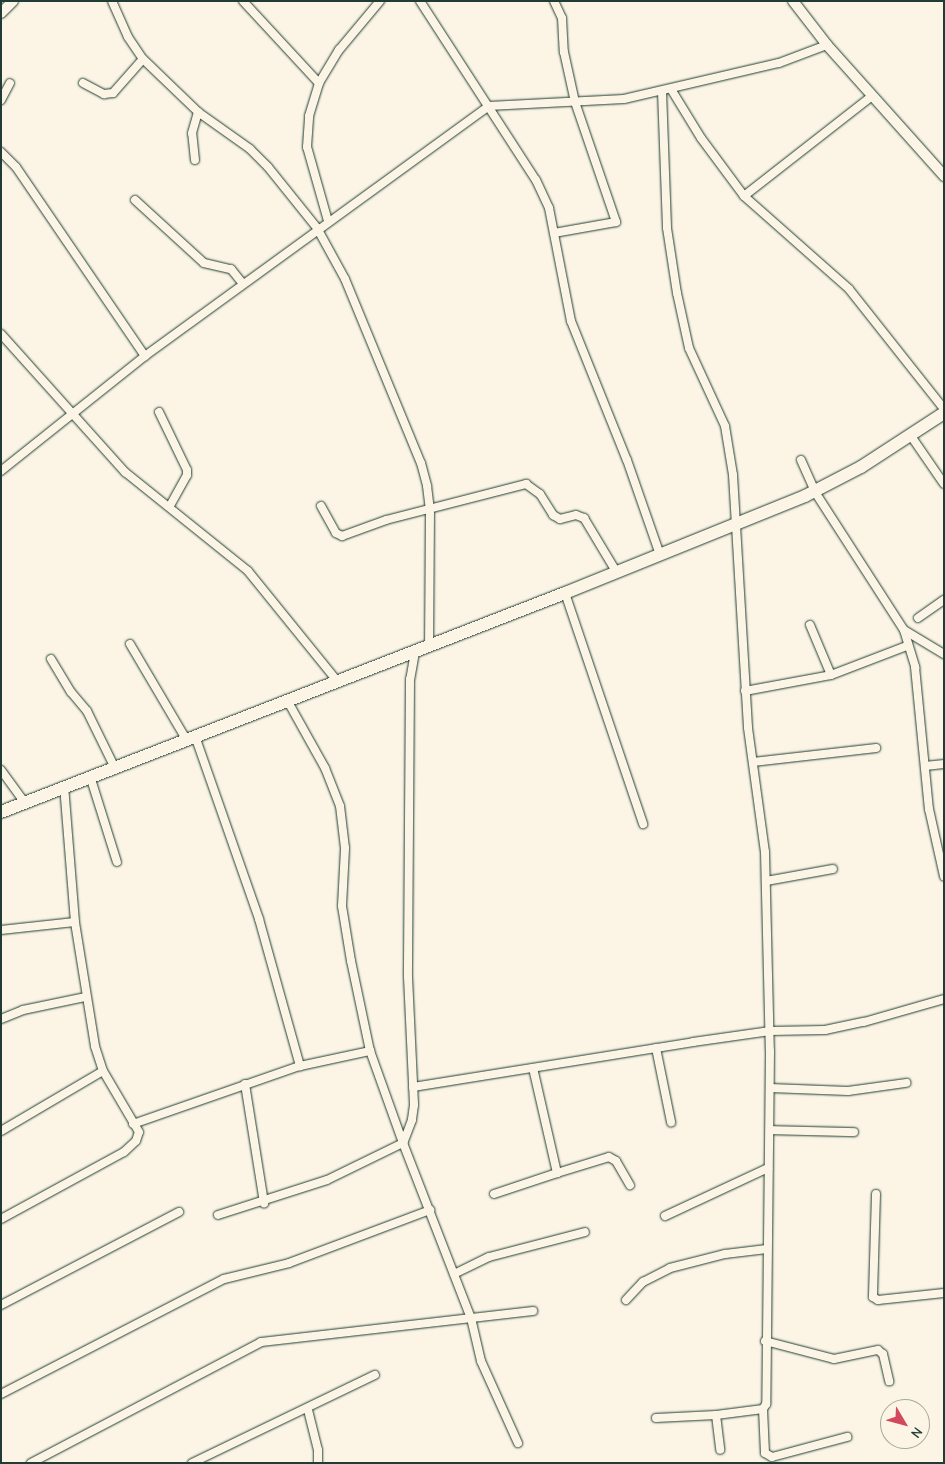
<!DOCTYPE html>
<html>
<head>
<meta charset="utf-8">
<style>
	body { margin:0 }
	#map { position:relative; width:945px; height:1464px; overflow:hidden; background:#fcf5e5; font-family:"Comic Neue",sans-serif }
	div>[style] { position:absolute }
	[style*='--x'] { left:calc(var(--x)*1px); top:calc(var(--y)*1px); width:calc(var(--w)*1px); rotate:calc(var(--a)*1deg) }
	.roads { filter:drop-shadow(0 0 1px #1f3d34) drop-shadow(0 0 1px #1f3d34) }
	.minor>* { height:8px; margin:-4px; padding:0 4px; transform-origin:4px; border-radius:4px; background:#fcf5e5 }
	.tertiary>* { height:10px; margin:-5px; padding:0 5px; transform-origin:5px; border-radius:5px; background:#fcf5e5 }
	.primary>* { height:12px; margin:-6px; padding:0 6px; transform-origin:6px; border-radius:6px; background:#fcf5e5 }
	span { translate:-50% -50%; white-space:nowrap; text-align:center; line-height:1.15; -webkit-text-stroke:4.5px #fcf5e5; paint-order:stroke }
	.frame { position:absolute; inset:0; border:2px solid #1f3d34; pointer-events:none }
	.north { position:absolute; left:880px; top:1399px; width:50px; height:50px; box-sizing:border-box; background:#fcf5e5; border:1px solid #a4ab9e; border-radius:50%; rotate:127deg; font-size:14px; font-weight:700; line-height:20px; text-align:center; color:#1f3d34 }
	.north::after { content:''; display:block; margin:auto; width:18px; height:22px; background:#d1495b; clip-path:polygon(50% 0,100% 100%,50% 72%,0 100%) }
</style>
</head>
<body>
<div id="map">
	<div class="roads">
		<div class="minor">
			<i style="--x:112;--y:1;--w:39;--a:66"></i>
			<i style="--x:128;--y:37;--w:27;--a:56"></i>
			<i style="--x:143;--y:59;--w:76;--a:43.9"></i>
			<i style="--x:198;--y:112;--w:64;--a:35.4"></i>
			<i style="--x:250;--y:149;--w:25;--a:45"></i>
			<i style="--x:268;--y:167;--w:78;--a:51.2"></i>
			<i style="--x:317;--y:228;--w:58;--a:61.2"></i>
			<i style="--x:345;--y:279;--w:199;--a:67.6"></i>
			<i style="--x:421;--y:463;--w:24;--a:75"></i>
			<i style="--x:427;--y:486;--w:24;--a:83"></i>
			<i style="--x:430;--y:510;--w:136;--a:90.4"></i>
			<i style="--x:243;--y:1;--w:112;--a:47.2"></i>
			<i style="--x:420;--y:1;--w:213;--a:57.1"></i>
			<i style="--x:536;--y:180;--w:31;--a:65"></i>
			<i style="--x:549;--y:208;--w:115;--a:79"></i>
			<i style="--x:571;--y:321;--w:150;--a:68.1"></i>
			<i style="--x:627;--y:460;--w:101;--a:70.8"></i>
			<i style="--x:554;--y:1;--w:19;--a:65"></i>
			<i style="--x:562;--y:18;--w:34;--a:87"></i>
			<i style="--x:564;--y:52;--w:51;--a:77.6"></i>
			<i style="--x:575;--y:102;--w:127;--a:71.1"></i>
			<i style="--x:616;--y:222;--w:63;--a:169.9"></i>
			<i style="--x:83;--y:83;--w:24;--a:28"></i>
			<i style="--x:104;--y:94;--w:9;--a:-6"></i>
			<i style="--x:113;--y:93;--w:45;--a:-48.6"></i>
			<i style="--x:671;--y:89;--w:57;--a:58.5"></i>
			<i style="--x:701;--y:138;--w:72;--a:53.4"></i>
			<i style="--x:744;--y:196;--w:140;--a:41.5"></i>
			<i style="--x:849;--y:289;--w:153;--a:51.6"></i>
			<i style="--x:662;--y:91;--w:137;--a:87.9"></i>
			<i style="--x:667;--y:228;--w:66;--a:81.3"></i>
			<i style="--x:677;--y:293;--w:56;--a:77.7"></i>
			<i style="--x:689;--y:348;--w:86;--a:65.2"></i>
			<i style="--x:725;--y:426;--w:50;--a:80.7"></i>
			<i style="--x:733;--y:475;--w:253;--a:86.6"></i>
			<i style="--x:748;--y:728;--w:125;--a:82.2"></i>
			<i style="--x:765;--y:852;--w:199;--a:88.6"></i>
			<i style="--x:770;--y:1051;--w:353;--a:90.6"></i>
			<i style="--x:766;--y:1404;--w:6;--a:121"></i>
			<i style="--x:763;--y:1409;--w:47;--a:172.7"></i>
			<i style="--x:1;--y:100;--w:19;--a:-62"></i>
			<i style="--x:1;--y:152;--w:21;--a:45"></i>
			<i style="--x:16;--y:167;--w:229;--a:55.7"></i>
			<i style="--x:195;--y:160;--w:27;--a:-96"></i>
			<i style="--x:192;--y:133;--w:22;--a:-74"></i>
			<i style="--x:744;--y:196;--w:162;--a:-38"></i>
			<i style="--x:135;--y:200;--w:93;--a:42.4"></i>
			<i style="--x:204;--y:263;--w:28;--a:13"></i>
			<i style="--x:231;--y:269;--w:19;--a:51"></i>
			<i style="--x:328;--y:221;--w:77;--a:-105.8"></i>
			<i style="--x:307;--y:147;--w:31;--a:-86"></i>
			<i style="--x:309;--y:116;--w:34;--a:-73"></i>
			<i style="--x:319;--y:83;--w:39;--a:-59"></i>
			<i style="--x:339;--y:50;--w:64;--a:-50.1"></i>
			<i style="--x:1;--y:334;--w:186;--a:48.1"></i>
			<i style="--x:125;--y:472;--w:158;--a:38.8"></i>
			<i style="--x:248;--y:571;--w:141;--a:51"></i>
			<i style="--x:159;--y:412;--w:64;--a:64.2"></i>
			<i style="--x:187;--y:470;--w:5;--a:90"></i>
			<i style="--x:187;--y:475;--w:35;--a:119"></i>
			<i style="--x:911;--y:436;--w:58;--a:55.5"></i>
			<i style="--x:801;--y:460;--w:35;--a:66"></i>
			<i style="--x:815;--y:492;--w:164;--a:57.2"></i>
			<i style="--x:904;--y:630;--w:39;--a:73"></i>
			<i style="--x:915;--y:667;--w:143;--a:84.4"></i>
			<i style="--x:929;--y:809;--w:69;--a:77.4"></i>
			<i style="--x:1;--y:471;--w:184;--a:-38.6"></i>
			<i style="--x:145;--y:356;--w:425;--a:-36"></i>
			<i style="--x:489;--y:106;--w:135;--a:-3"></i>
			<i style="--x:624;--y:99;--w:159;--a:-13.1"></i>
			<i style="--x:779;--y:63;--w:51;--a:-20.6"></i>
			<i style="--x:321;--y:506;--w:31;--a:61"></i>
			<i style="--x:336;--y:533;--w:7;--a:27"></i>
			<i style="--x:342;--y:536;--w:47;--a:-20"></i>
			<i style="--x:386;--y:520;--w:145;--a:-14.4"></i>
			<i style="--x:526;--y:484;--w:17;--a:36"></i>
			<i style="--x:540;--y:494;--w:25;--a:58"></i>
			<i style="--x:553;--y:515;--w:8;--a:30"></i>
			<i style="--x:560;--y:519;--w:16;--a:-14"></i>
			<i style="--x:576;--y:515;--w:9;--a:21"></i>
			<i style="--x:584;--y:518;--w:64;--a:59"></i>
			<i style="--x:565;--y:593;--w:244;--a:71.3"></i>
			<i style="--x:918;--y:618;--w:32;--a:-35"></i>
			<i style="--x:810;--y:625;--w:54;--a:67.2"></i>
			<i style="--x:904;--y:630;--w:47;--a:31"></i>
			<i style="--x:130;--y:644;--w:110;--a:59.5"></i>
			<i style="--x:415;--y:652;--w:27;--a:100"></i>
			<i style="--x:410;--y:679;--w:298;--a:90.4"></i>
			<i style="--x:408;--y:977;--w:128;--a:87.3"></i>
			<i style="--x:414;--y:1105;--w:15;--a:98"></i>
			<i style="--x:412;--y:1120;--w:25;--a:111"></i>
			<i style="--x:403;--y:1143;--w:188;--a:68.8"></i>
			<i style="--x:471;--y:1318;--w:44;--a:76.9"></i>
			<i style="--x:481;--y:1361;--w:90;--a:65.7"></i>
			<i style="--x:51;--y:659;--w:39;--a:59"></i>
			<i style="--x:71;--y:692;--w:25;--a:50"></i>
			<i style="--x:87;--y:711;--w:61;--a:63.9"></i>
			<i style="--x:745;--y:691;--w:87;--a:-10.5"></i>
			<i style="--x:831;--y:675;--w:81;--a:-20.9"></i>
			<i style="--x:195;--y:736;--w:194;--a:70.7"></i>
			<i style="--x:259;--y:919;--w:153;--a:74.4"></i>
			<i style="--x:753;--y:762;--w:124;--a:-6.5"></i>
			<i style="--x:925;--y:766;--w:19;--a:-6"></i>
			<i style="--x:1;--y:770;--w:41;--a:54"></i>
			<i style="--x:90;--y:776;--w:90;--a:72.6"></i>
			<i style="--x:766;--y:881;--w:68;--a:-10.2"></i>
			<i style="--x:1;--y:930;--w:74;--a:-6.2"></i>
			<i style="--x:1;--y:1019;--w:24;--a:-22"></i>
			<i style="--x:23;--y:1010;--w:63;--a:-11.8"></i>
			<i style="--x:656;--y:1048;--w:76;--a:78.5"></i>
			<i style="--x:533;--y:1068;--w:108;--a:77.1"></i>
			<i style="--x:557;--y:1173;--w:54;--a:-17.1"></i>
			<i style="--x:609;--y:1157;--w:8;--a:30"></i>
			<i style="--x:616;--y:1161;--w:28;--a:60"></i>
			<i style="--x:245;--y:1084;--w:121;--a:80.9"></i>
			<i style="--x:413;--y:1087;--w:284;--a:-9.1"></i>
			<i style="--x:693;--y:1042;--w:78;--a:-8.1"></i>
			<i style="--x:770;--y:1031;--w:55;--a:-1"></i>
			<i style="--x:825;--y:1030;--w:40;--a:-12"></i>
			<i style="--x:864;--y:1022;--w:83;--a:-16"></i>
			<i style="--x:770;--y:1088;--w:78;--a:2.2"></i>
			<i style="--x:848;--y:1091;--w:59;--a:-7.9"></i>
			<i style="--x:133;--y:1124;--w:177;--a:-19.2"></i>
			<i style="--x:300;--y:1066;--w:72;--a:-12.1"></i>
			<i style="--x:770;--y:1130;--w:84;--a:1.4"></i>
			<i style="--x:1;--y:1131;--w:118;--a:-30.5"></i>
			<i style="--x:494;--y:1194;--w:66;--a:-18.4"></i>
			<i style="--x:876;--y:1194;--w:103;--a:91.7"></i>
			<i style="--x:873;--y:1297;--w:6;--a:31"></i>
			<i style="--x:878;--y:1300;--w:66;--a:-6.1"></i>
			<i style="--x:218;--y:1215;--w:114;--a:-17.8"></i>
			<i style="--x:327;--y:1180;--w:85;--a:-26"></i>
			<i style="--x:403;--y:1143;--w:98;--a:-109.7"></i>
			<i style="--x:370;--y:1051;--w:92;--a:-101.9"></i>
			<i style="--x:351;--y:961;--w:56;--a:-99.3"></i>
			<i style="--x:342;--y:906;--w:58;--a:-87"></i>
			<i style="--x:345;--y:848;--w:42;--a:-96.8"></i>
			<i style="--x:340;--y:806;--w:41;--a:-111.5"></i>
			<i style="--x:325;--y:768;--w:78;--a:-119.2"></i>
			<i style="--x:665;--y:1216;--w:114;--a:-25"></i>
			<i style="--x:1;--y:1219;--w:140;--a:-28.6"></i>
			<i style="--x:124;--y:1152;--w:16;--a:-43"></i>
			<i style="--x:136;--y:1141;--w:9;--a:-72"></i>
			<i style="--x:139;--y:1132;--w:71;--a:-120.5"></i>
			<i style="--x:103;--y:1071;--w:26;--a:-108"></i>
			<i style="--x:95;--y:1046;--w:126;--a:-99.2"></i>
			<i style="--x:75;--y:922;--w:136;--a:-94.6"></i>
			<i style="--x:454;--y:1274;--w:39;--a:-26"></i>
			<i style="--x:489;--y:1257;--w:99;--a:-14.6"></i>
			<i style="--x:626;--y:1300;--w:25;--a:-47"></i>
			<i style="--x:643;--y:1282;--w:30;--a:-27"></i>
			<i style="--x:670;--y:1268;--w:57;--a:-14.3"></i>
			<i style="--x:725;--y:1254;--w:42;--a:-6.8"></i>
			<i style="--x:1;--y:1305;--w:201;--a:-27.6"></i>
			<i style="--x:765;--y:1341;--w:71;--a:14.6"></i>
			<i style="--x:834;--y:1359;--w:45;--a:-11.6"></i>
			<i style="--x:878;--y:1350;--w:6;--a:39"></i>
			<i style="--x:883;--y:1354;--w:28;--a:77"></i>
			<i style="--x:1;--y:1394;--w:251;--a:-27.3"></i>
			<i style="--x:224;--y:1279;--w:67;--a:-13.8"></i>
			<i style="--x:289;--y:1263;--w:151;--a:-20.6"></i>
			<i style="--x:763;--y:1409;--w:44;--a:87.4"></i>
			<i style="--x:765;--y:1453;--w:8;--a:30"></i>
			<i style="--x:772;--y:1457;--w:78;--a:-14.9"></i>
			<i style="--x:308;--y:1410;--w:41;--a:76"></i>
			<i style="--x:318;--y:1450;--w:13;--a:90"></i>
			<i style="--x:656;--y:1418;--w:60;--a:-2.9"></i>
			<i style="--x:716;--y:1415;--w:35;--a:83"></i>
			<i style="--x:31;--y:1463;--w:260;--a:-27.7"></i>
			<i style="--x:261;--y:1342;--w:274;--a:-6.5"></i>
			<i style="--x:192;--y:1463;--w:203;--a:-25.7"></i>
		</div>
		<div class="tertiary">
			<i style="--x:793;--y:1;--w:56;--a:52.3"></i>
			<i style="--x:827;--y:45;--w:176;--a:48.2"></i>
			<i style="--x:1;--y:13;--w:17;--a:-45"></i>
		</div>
		<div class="primary">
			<i style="--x:1;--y:812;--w:605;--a:-21.22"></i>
			<i style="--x:565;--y:593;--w:259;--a:-22"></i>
			<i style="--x:805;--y:496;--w:63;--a:-27.4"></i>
			<i style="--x:861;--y:467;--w:99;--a:-33"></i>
		</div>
	</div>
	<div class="frame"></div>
	<div class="north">N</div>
</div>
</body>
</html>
